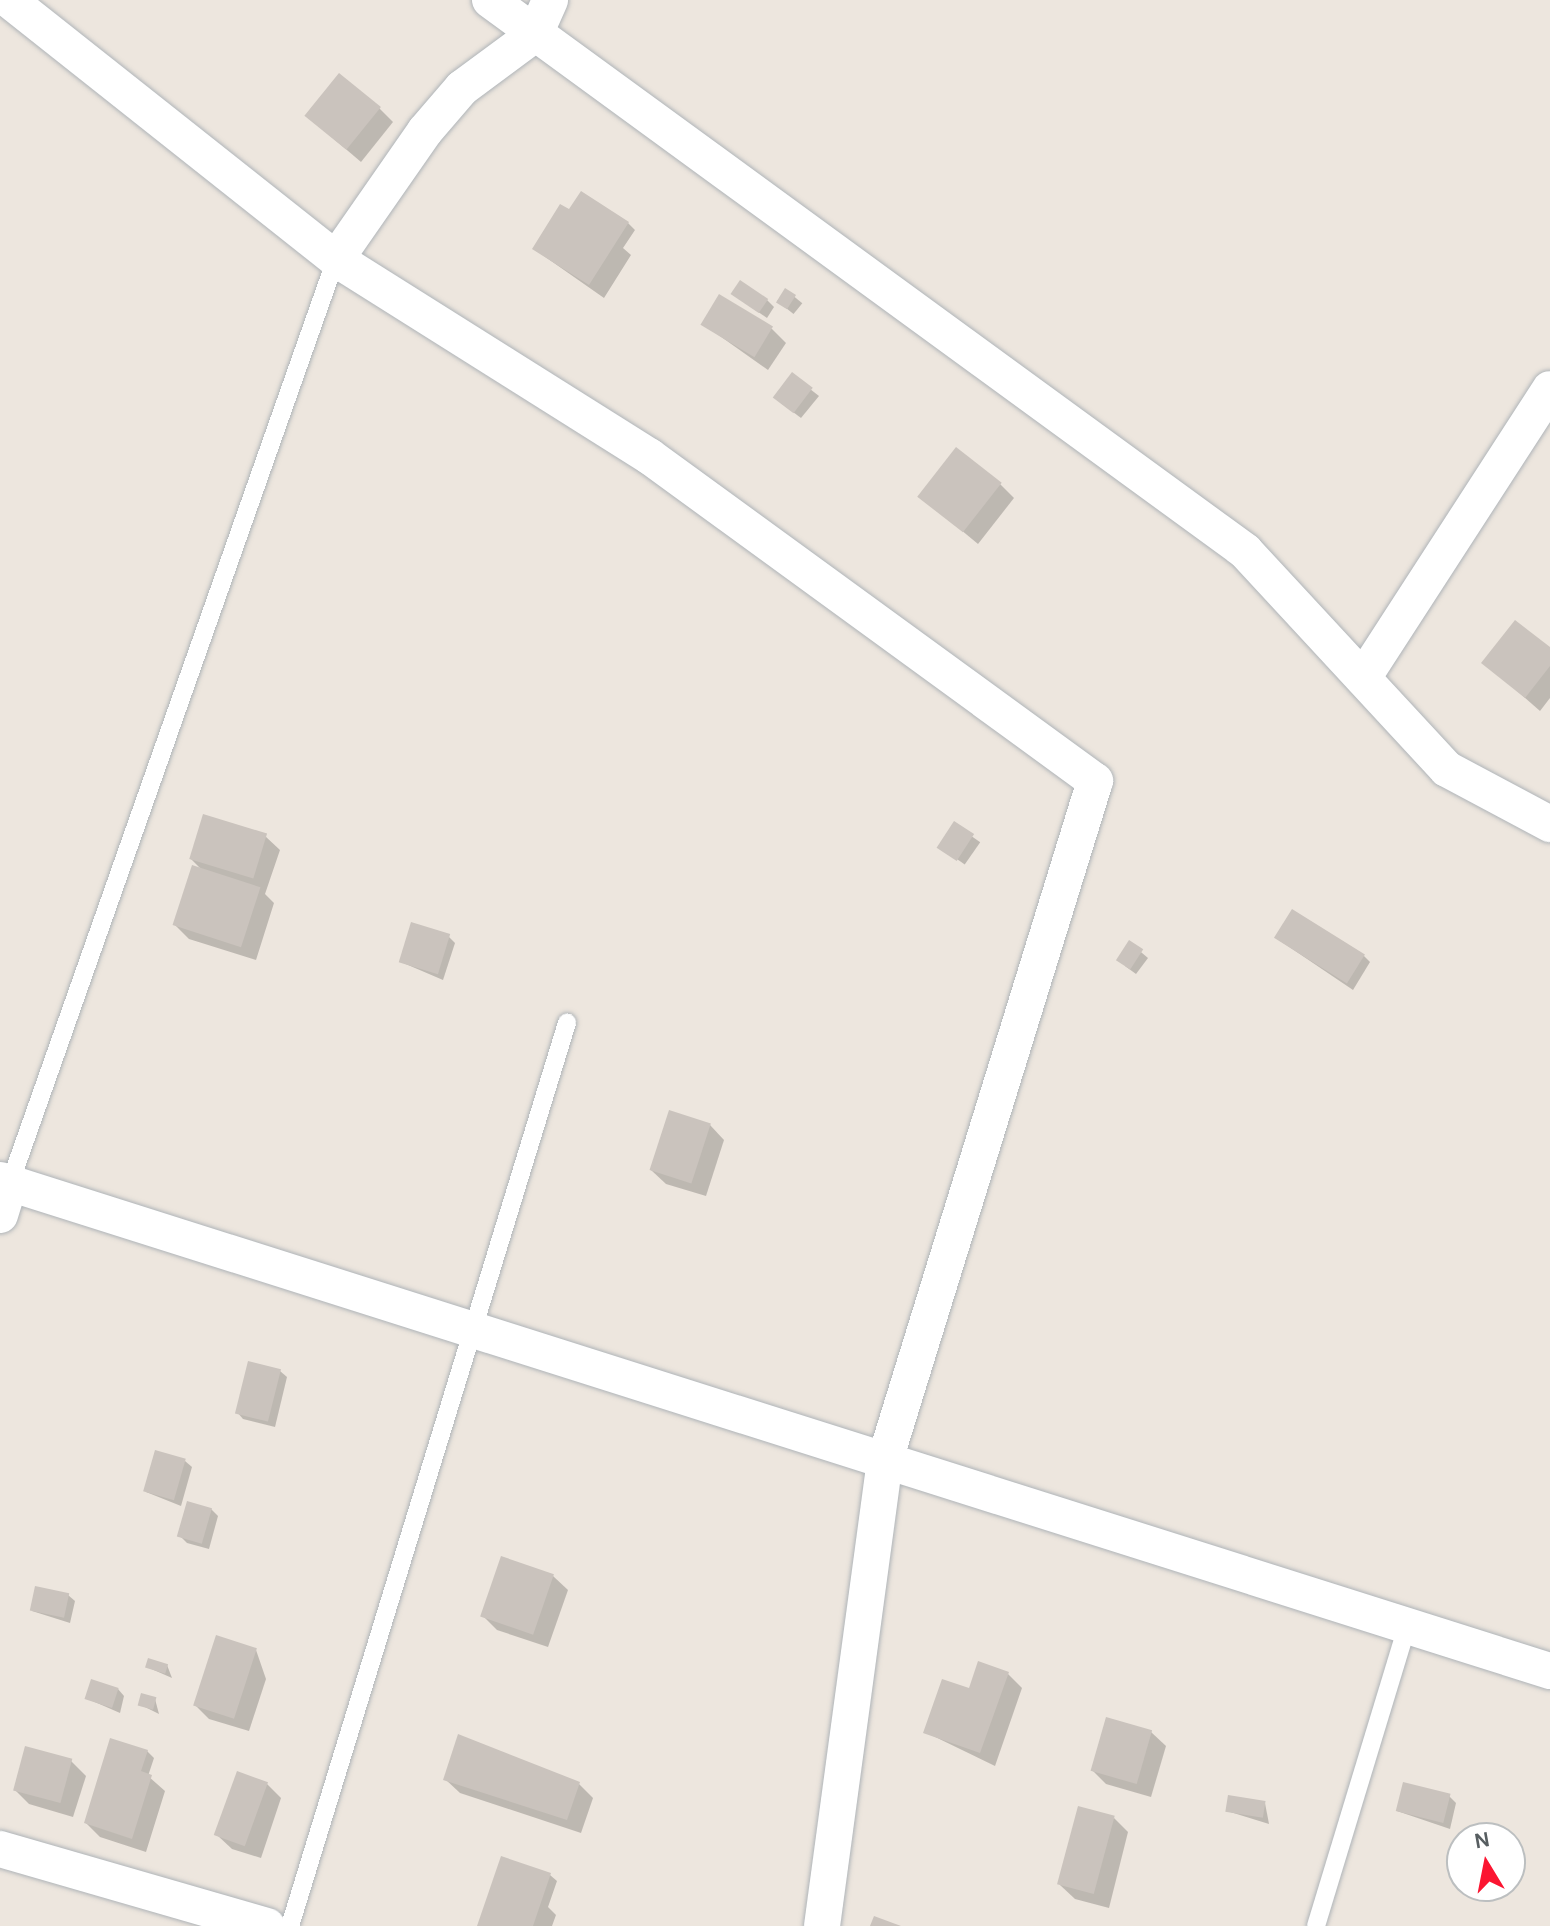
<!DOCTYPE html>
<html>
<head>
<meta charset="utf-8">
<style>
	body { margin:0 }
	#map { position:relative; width:1550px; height:1926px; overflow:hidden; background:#ede6de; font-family:Karla,sans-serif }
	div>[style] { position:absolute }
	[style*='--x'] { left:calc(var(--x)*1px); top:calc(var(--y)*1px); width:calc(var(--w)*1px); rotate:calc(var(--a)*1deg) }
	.shadow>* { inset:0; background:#0003; transform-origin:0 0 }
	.building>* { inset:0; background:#cac3bd; transform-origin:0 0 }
	.roads { filter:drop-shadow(0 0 2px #afb4b8) drop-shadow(0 0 2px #afb4b8) }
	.service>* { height:18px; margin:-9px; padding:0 9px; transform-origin:9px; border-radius:9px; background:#fff }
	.minor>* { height:36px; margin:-18px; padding:0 18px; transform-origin:18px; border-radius:18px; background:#fff }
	span { translate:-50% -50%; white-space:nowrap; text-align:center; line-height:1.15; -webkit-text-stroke:8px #fff; paint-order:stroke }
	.north { position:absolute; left:1446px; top:1822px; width:80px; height:80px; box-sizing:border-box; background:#fff; border:2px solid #bcbfc0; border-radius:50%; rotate:350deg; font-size:22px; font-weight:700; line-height:32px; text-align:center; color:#575e61 }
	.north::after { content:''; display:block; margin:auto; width:28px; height:36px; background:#fb1531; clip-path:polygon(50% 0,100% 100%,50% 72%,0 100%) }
</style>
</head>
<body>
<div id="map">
	<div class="shadow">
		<i style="clip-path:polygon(379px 108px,393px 122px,361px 162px,307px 116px)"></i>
		<i style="clip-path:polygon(628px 223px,635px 230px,623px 248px,631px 255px,604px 298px,534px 249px)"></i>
		<i style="left:786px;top:290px;width:21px;height:14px;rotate:39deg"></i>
		<i style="clip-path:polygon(734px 295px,767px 300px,774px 307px,767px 318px)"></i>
		<i style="clip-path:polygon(703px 324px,772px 329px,786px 343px,768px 370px)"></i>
		<i style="clip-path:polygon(792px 375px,819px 396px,801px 418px,781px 403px)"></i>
		<i style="clip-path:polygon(1000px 484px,1014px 498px,978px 544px,920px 496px)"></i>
		<i style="clip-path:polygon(1550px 650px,1550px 698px,1540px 711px,1484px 662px)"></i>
		<i style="left:954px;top:824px;width:32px;height:27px;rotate:35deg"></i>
		<i style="clip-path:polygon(265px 836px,280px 850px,265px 894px,274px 903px,256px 960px,189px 939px,174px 924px,203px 871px,191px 859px)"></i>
		<i style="clip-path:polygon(448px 936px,455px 943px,443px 980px,401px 962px)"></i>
		<i style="clip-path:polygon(1276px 938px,1364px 956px,1370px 962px,1353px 990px)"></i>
		<i style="clip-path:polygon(1129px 942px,1148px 958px,1136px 974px,1125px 966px)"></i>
		<i style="clip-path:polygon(710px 1125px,724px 1140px,706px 1196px,666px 1184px,651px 1170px)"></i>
		<i style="clip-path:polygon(280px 1371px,287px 1377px,275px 1427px,243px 1419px,237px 1412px)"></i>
		<i style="clip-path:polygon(185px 1461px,192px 1467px,181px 1506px,146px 1492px)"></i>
		<i style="clip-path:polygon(211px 1509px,218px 1516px,209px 1549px,187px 1543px,180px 1536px)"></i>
		<i style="clip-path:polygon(503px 1558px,553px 1576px,568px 1590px,548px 1647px,497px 1630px,483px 1616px)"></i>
		<i style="clip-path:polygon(68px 1595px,75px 1601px,70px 1623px,32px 1611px)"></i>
		<i style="clip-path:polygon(256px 1650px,266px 1679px,249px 1731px,209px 1719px,195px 1705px)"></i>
		<i style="clip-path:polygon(167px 1665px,172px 1678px,147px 1667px)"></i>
		<i style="clip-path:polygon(1008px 1674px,1022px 1688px,995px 1766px,925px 1732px,970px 1691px)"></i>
		<i style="clip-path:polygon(118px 1689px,124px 1696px,120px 1713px,88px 1699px)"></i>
		<i style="clip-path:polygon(155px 1699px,159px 1714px,139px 1704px)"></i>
		<i style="clip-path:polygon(1151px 1732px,1166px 1746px,1151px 1797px,1106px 1784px,1092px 1770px)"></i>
		<i style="clip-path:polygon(147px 1751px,154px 1758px,148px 1776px,165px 1791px,146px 1852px,100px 1837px,86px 1823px)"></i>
		<i style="clip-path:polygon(71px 1761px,86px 1776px,73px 1817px,29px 1804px,15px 1790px)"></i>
		<i style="clip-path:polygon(445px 1779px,579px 1784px,593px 1798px,581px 1833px,460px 1793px)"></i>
		<i style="clip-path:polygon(267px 1784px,281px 1798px,261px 1858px,232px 1849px,217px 1835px)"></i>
		<i style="clip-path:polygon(1449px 1796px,1456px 1803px,1450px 1829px,1397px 1811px)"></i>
		<i style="clip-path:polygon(1265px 1803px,1269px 1824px,1227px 1811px)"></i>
		<i style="clip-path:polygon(1114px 1818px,1128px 1832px,1109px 1908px,1075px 1899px,1060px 1885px)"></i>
		<i style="clip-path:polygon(550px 1875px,557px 1881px,548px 1907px,556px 1915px,552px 1926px,479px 1926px)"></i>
	</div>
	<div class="building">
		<i style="left:339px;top:73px;width:54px;height:55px;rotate:39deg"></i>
		<i style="clip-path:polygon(581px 191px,629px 222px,589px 285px,532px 249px,560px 204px,569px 209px)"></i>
		<i style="left:740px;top:280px;width:34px;height:17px;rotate:34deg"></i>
		<i style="left:785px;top:288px;width:13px;height:17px;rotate:32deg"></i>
		<i style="left:719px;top:294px;width:63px;height:36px;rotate:31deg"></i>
		<i style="left:792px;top:372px;width:26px;height:32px;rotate:37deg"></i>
		<i style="left:956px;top:447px;width:58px;height:63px;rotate:38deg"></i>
		<i style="clip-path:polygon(1515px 620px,1550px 647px,1550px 666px,1525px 698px,1481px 663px)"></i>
		<i style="left:203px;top:814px;width:67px;height:47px;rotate:17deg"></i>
		<i style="left:954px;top:821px;width:24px;height:32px;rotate:33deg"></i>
		<i style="left:192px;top:865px;width:72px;height:63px;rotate:18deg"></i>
		<i style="left:1292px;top:909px;width:86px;height:34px;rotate:32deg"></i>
		<i style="left:411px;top:922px;width:41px;height:42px;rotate:17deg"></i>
		<i style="left:1129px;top:940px;width:17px;height:24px;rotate:33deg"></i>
		<i style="left:669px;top:1110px;width:44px;height:63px;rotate:18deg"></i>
		<i style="left:248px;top:1361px;width:34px;height:54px;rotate:14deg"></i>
		<i style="left:155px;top:1450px;width:32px;height:43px;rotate:16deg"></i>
		<i style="left:187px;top:1501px;width:26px;height:37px;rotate:16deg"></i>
		<i style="left:501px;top:1556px;width:56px;height:64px;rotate:19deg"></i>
		<i style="left:35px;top:1586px;width:35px;height:25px;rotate:12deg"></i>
		<i style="left:216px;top:1635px;width:43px;height:74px;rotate:18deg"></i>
		<i style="left:148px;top:1658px;width:21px;height:10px;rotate:17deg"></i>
		<i style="clip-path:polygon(978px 1661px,1009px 1672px,980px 1753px,923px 1733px,942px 1679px,969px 1688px)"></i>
		<i style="left:91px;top:1679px;width:29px;height:21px;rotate:18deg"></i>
		<i style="left:141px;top:1693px;width:16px;height:13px;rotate:15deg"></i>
		<i style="left:1106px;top:1717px;width:48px;height:56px;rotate:16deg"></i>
		<i style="clip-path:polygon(458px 1734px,580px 1782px,567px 1820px,443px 1780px)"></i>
		<i style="clip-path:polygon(110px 1738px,148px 1750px,141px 1771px,152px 1775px,132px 1839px,84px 1823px)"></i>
		<i style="left:25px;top:1746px;width:49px;height:46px;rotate:15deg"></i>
		<i style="left:237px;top:1771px;width:33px;height:68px;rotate:20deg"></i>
		<i style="left:1403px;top:1782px;width:49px;height:30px;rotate:14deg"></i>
		<i style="left:1228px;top:1795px;width:38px;height:17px;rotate:9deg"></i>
		<i style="left:1078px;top:1806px;width:38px;height:81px;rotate:15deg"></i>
		<i style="clip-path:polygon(501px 1856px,551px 1873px,533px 1926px,477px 1926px)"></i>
		<i style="clip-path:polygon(874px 1916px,901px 1926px,870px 1926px)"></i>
	</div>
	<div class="roads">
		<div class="service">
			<i style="--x:10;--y:1183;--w:980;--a:-70.57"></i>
			<i style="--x:290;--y:1926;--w:945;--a:-72.95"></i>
			<i style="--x:1316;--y:1926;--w:313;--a:-73.1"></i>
		</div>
		<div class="minor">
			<i style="--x:9;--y:0;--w:417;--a:38.4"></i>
			<i style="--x:336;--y:259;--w:370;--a:32.2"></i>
			<i style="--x:649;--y:456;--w:552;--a:36.08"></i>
			<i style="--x:1095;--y:781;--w:711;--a:107.19"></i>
			<i style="--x:885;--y:1460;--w:470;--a:97.7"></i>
			<i style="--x:490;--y:0;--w:935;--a:36.12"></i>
			<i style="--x:1245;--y:551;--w:297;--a:47.2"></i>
			<i style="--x:1447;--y:769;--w:117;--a:28.1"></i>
			<i style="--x:336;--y:259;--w:156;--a:-55.2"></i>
			<i style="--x:425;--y:131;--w:57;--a:-49.3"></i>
			<i style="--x:462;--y:88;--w:91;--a:-36.5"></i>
			<i style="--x:535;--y:34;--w:37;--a:-66"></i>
			<i style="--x:1363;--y:678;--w:344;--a:-57.1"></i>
			<i style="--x:0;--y:1180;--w:1626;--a:17.58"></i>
			<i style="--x:0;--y:1215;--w:34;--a:-73"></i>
			<i style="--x:0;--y:1849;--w:278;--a:16.1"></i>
		</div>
	</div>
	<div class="north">N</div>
</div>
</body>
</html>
